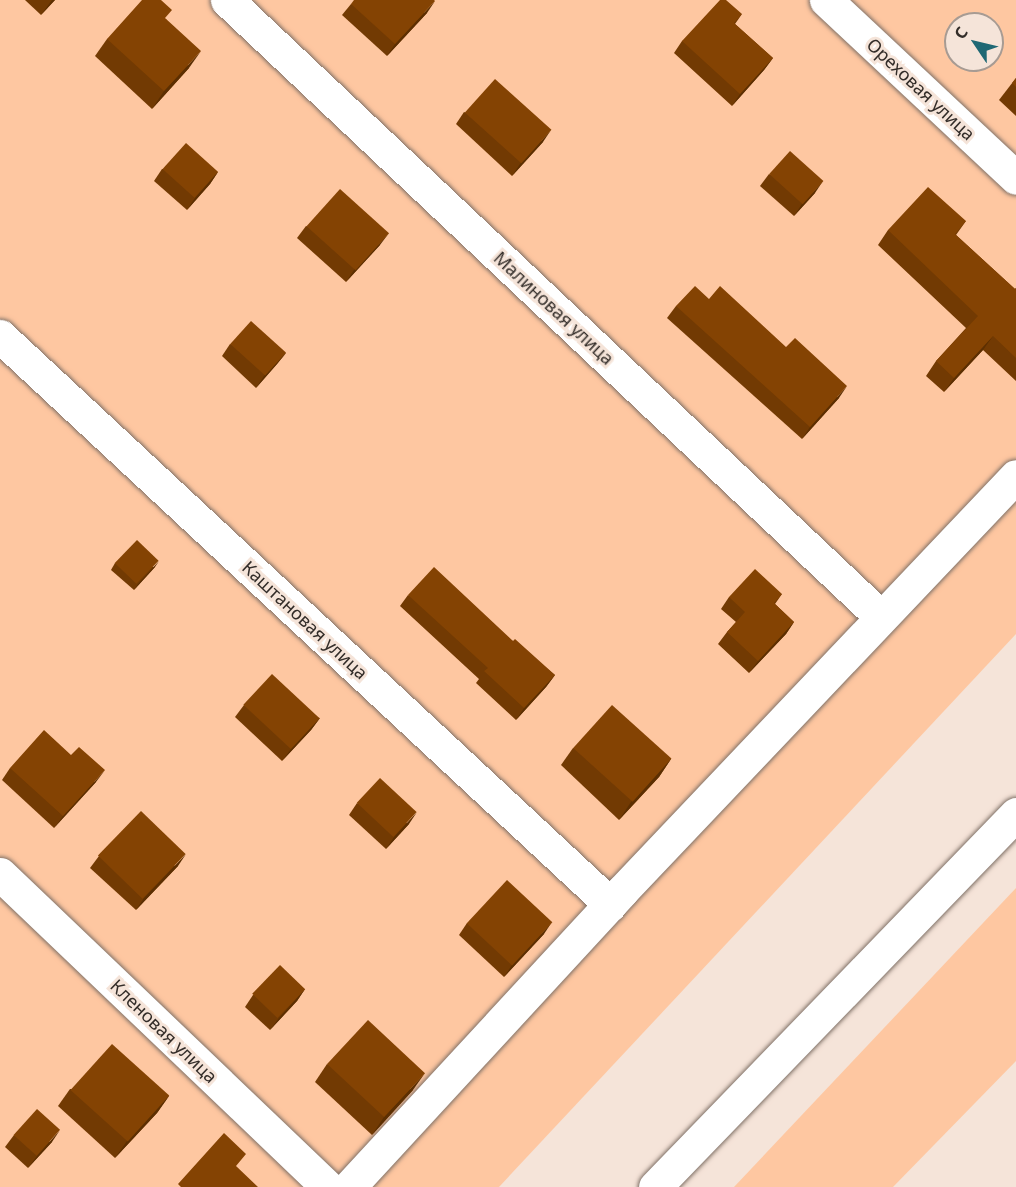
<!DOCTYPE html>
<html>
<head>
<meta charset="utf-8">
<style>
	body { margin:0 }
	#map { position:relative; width:1016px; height:1187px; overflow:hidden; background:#f5e4d9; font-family:"Noto Sans",sans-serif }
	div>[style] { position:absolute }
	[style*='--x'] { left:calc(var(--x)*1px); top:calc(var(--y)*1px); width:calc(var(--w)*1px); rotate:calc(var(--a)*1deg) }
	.green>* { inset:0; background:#fec7a1 }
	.roads { filter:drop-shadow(0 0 2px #807167) drop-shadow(0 0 2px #807167) }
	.minor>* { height:33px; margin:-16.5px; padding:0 16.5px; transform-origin:16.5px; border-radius:16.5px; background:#fff }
	.wall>* { inset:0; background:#723a03 }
	.shaded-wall>* { inset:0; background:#5c2f02 }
	.building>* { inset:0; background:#844303; transform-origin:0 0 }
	span { translate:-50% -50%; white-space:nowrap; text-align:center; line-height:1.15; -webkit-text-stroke:6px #f5e4d9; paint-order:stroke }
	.street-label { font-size:18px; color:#332d29 }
	.north { position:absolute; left:944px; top:12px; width:60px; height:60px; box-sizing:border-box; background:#f5e4d9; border:2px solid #a79b93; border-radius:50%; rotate:305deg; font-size:16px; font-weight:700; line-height:24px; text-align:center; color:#332d29 }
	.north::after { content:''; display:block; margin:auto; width:21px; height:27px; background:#1f6874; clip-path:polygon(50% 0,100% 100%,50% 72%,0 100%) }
</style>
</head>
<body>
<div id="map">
	<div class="green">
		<i style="clip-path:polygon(evenodd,0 0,1016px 0,1016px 462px,335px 1187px,0 1187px,0 0,956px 24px,992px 24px,992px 60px,956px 60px,956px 24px)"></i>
		<i style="clip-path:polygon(1016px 487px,1016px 634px,499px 1187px,358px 1187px)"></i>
		<i style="clip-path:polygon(1016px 888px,1016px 1061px,893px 1187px,734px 1187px)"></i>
	</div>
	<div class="roads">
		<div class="minor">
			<i style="--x:227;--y:0;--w:899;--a:43.33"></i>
			<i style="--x:826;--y:0;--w:260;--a:43.1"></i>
			<i style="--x:0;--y:336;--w:834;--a:42.96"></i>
			<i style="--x:0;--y:874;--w:453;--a:43.7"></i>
			<i style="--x:349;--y:1187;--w:403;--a:-47.3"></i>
			<i style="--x:622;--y:891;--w:572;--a:-46.49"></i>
			<i style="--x:655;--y:1187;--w:519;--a:-45.94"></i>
		</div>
	</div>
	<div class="wall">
		<i style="clip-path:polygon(25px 0,55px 0,41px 15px)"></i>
		<i style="clip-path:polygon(351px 4px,427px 13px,387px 56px,342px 15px)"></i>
		<i style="clip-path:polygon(742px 14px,735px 24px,773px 58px,764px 70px,732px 106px,674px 53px,682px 41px)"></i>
		<i style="clip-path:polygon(166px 19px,189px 68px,152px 109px,95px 56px,107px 39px)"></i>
		<i style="clip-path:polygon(1016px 78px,1016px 116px,999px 100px)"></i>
		<i style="clip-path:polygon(464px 112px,543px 142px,512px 176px,456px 124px)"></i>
		<i style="clip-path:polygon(162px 169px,218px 172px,210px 184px,187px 210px,154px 181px)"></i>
		<i style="clip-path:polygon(769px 174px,815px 193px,794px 216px,760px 186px)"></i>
		<i style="clip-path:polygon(966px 221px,956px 235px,1015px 289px,1016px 288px,1016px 381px,983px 350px,944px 392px,926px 376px,936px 361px,966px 328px,878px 245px,888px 230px)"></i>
		<i style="clip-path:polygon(306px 226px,380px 245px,346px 282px,297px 238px)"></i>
		<i style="clip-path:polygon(709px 299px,839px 398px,802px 439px,667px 318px,676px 306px)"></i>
		<i style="clip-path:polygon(230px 344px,286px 353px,277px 364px,256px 388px,222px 356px)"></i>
		<i style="clip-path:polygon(115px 563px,155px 567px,134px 590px,111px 570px)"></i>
		<i style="clip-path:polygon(782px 594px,775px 604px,794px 622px,786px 634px,749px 673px,718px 644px,727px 632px,736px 622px,721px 609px,729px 597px)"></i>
		<i style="clip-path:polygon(408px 595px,513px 641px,555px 675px,546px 687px,516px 720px,476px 683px,479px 679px,400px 606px)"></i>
		<i style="clip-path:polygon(244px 705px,320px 718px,311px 730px,282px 761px,235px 717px)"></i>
		<i style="clip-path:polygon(573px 748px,671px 759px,659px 777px,619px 820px,561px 765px)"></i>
		<i style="clip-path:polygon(10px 768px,96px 782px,54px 828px,2px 780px)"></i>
		<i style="clip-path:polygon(357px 803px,409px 824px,386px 849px,349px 815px)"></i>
		<i style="clip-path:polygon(99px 856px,178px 866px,136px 910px,90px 868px)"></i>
		<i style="clip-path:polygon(467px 923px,544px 934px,504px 977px,459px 935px)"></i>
		<i style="clip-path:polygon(305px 989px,297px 1001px,270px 1030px,245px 1007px,253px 995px)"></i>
		<i style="clip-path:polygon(327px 1064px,413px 1090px,372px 1135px,315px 1082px)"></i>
		<i style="clip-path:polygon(70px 1089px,169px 1096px,157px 1113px,115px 1158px,58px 1106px)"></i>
		<i style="clip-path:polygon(14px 1135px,52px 1142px,28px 1168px,5px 1147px)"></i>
	</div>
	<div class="shaded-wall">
		<i style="clip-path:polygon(52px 0,55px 0,41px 15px)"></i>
		<i style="clip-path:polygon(435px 1px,427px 13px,387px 56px,395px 44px)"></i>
		<i style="clip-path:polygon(201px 51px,189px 68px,152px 109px,164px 91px)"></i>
		<i style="clip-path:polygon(773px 58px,764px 70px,732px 106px,740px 94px)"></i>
		<i style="clip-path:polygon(551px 130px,543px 142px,512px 176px,520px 164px)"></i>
		<i style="clip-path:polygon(218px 172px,210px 184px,187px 210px,195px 198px)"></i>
		<i style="clip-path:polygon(823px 181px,815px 193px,794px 216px,802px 204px)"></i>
		<i style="clip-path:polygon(389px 233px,380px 245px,346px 282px,354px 270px)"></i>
		<i style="clip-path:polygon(993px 336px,983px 350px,944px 392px,954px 378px)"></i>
		<i style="clip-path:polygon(286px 353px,277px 364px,256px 388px,264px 376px)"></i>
		<i style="clip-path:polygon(847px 386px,839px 398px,802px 439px,810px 427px)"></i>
		<i style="clip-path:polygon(159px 561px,155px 567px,134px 590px,138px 584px)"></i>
		<i style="clip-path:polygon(794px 622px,786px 634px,749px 673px,758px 661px)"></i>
		<i style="clip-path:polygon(555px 675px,546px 687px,516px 720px,524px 708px)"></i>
		<i style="clip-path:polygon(320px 718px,311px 730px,282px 761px,291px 749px)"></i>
		<i style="clip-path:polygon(671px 759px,659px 777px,619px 820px,631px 802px)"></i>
		<i style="clip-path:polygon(105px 770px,96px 782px,54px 828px,63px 816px)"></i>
		<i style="clip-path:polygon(417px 812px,409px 824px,386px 849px,394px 837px)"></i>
		<i style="clip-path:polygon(186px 854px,178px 866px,136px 910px,144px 898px)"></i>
		<i style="clip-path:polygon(552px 922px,544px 934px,504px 977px,512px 965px)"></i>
		<i style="clip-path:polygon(305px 989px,297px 1001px,270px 1030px,279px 1018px)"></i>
		<i style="clip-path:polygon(425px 1073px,413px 1090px,372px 1135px,384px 1117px)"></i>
		<i style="clip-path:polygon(169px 1096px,157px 1113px,115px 1158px,127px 1141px)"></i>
		<i style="clip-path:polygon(60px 1130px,52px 1142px,28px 1168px,37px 1156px)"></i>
	</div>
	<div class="building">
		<i style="clip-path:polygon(142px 0,161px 0,172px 10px,165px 18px,201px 51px,164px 91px,107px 39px)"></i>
		<i style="clip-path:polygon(354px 0,434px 0,435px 1px,395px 44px,351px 4px)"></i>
		<i style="clip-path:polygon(720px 0,726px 0,742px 14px,734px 23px,773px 58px,740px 94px,682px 41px)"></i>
		<i style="clip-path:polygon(1016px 78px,1016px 87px,1012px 83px)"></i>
		<i style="left:495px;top:79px;width:76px;height:45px;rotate:42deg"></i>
		<i style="left:186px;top:143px;width:43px;height:35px;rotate:42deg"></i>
		<i style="left:790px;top:151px;width:45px;height:31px;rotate:42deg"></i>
		<i style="clip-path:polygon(928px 187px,966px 221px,955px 234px,1015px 289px,1016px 288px,1016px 358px,993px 336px,954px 378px,936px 361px,978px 316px,888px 230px)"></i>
		<i style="left:340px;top:189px;width:66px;height:50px;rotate:42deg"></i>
		<i style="clip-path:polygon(695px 286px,709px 299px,720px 286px,786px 347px,795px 338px,847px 386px,810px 427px,676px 306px)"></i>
		<i style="left:251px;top:321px;width:47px;height:31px;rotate:42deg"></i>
		<i style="left:137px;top:540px;width:30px;height:32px;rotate:44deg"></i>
		<i style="clip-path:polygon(434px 567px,513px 641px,515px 639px,555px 675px,524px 708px,484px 671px,488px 668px,408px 595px)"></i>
		<i style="clip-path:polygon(755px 569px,782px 594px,774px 603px,794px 622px,758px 661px,727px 632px,745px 612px,729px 597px)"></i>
		<i style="left:272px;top:674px;width:65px;height:42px;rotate:43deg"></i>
		<i style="left:612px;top:705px;width:80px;height:58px;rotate:42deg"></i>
		<i style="clip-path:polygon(44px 730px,71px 755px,79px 747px,105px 770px,63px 816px,10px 768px)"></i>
		<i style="left:380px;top:778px;width:50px;height:34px;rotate:43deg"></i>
		<i style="left:141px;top:811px;width:62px;height:62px;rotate:44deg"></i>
		<i style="left:507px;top:880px;width:62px;height:59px;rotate:43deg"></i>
		<i style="left:280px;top:965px;width:35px;height:40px;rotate:44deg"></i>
		<i style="left:368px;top:1020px;width:78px;height:60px;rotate:43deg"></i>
		<i style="left:112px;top:1044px;width:77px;height:62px;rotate:42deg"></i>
		<i style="left:37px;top:1109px;width:31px;height:35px;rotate:42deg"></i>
		<i style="clip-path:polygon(224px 1133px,246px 1154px,236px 1166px,258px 1187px,181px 1187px,178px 1184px)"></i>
	</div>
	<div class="street-label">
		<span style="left:921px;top:89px;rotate:43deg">Ореховая улица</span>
		<span style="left:554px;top:308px;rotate:43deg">Малиновая улица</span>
		<span style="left:305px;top:620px;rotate:43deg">Каштановая улица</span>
		<span style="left:164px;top:1031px;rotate:44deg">Кленовая улица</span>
	</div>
	<div class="north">С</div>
</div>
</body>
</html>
